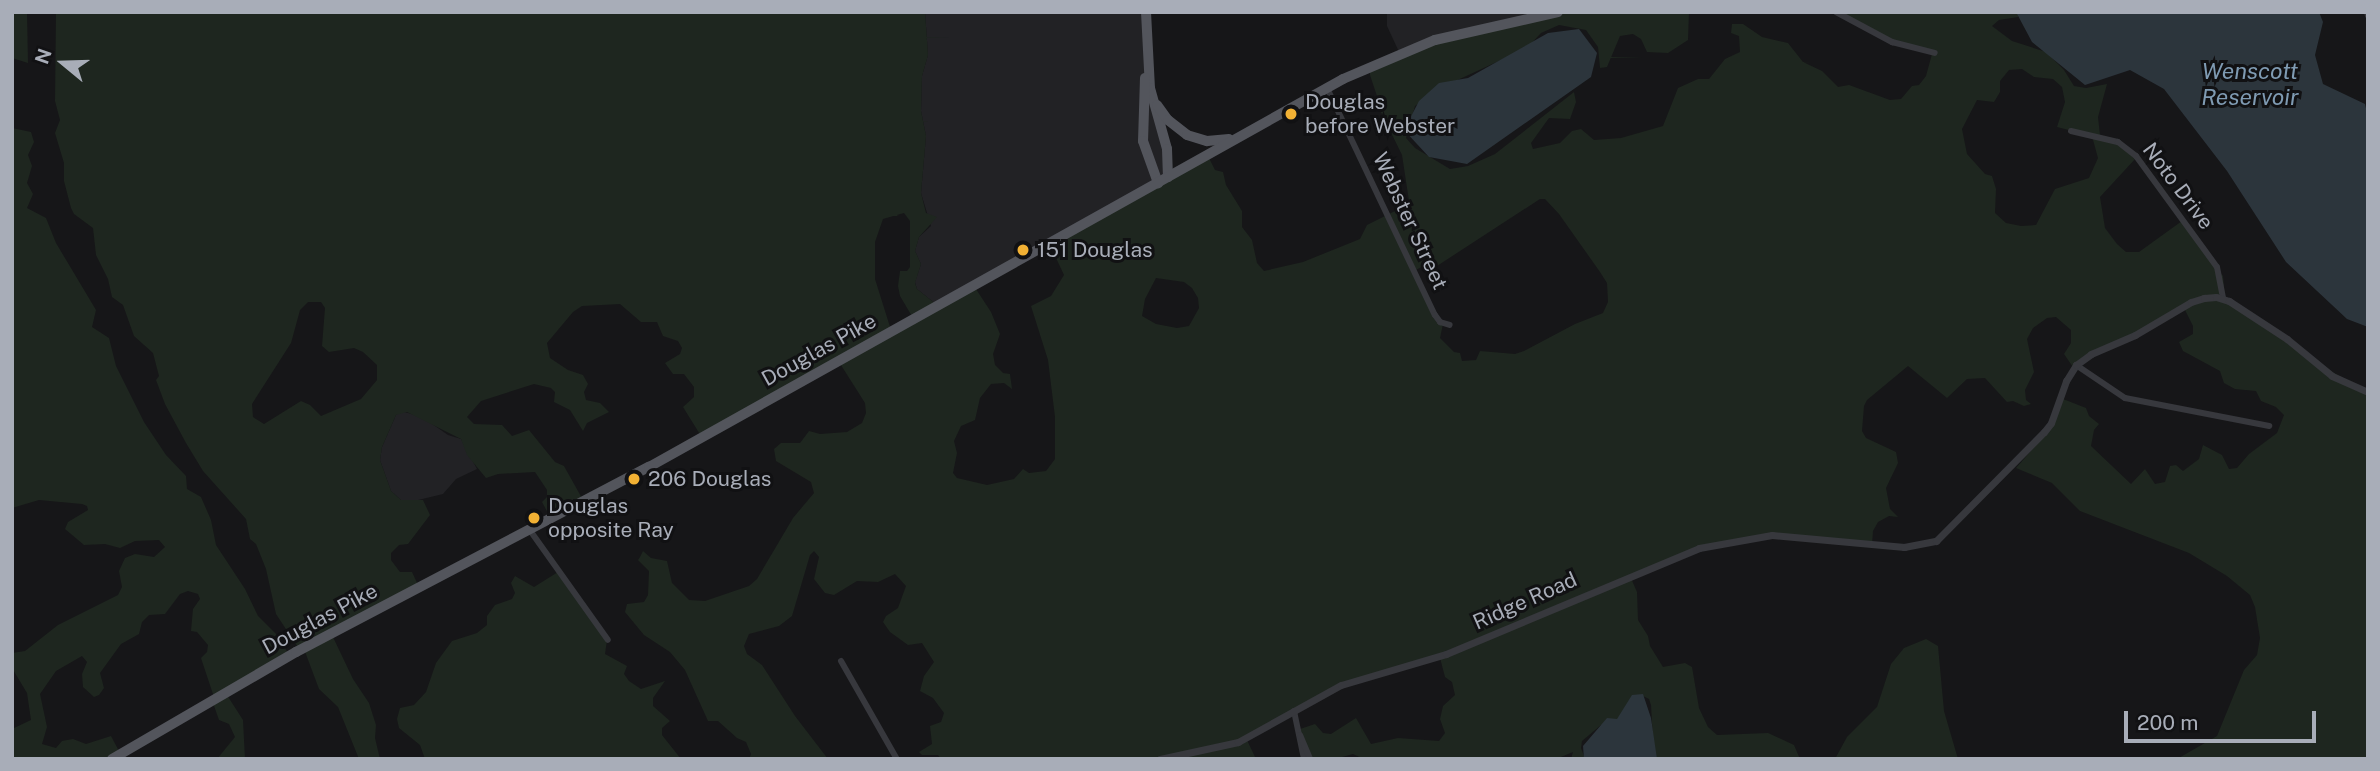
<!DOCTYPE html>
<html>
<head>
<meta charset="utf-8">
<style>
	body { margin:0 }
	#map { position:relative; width:2380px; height:771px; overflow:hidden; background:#161618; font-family:"Public Sans",sans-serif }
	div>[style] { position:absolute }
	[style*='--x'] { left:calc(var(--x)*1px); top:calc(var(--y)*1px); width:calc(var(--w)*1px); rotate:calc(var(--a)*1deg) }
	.built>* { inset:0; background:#222225 }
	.green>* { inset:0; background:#1e261f }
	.water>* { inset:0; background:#2c353c }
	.minor>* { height:6px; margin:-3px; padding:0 3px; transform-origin:3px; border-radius:3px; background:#37383d }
	.tertiary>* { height:7px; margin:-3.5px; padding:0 3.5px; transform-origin:3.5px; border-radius:3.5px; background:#37383d }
	.primary>* { height:10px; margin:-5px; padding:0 5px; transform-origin:5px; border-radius:5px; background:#53555c }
	.dots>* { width:19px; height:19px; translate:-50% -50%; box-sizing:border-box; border:4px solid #111113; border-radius:50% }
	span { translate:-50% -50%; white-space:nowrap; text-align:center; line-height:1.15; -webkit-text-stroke:6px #111113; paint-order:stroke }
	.poi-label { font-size:21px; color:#a8adb8 }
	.left { translate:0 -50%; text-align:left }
	.street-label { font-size:21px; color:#a8adb8 }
	.water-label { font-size:23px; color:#7f9bb3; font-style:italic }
	.frame { position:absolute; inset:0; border:14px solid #a8adb8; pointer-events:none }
	.north { position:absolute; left:28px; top:28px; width:70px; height:70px; -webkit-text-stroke:5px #111113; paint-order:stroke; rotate:289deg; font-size:19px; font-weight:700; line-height:28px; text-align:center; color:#a8adb8 }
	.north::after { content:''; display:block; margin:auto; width:24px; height:32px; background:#a8adb8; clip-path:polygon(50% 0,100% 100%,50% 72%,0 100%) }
	.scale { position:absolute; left:2124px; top:711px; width:192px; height:32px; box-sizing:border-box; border:4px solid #a8adb8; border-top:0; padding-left:9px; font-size:21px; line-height:24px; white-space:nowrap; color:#a8adb8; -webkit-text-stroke:5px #111113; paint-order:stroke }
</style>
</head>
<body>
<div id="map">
	<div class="built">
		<i style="clip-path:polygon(925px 12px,1145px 12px,1147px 61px,1169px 174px,937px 305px,917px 289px,915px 282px,921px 264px,915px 251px,919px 237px,931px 226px,921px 193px,926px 136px,921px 111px,922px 76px,928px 55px)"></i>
		<i style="clip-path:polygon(1387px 12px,1544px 12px,1400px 54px,1387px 26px)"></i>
		<i style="clip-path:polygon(401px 411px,422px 417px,448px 435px,461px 439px,477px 469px,456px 479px,443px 494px,414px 501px,401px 500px,391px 491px,380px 460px,382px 447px,396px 415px)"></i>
	</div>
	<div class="green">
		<i style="clip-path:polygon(12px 12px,27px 12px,28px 63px,12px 58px)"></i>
		<i style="clip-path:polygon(evenodd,56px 12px,925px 12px,928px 55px,922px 76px,921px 111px,926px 136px,921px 193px,926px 213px,937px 217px,919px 237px,915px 251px,921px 264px,915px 283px,917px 289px,937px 305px,974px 286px,991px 312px,1000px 334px,993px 354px,995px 365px,1003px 373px,1010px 374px,1012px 389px,1004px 383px,991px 384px,980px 398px,975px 420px,961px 426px,954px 441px,957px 453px,953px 473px,957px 478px,987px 485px,1014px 479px,1023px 469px,1029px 473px,1046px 471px,1055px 459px,1055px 417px,1048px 360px,1031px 306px,1051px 296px,1064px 275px,1050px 245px,1208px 156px,1215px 170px,1223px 172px,1226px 185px,1242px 211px,1242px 227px,1252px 240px,1257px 263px,1264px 271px,1303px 262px,1360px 239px,1367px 225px,1403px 207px,1409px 201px,1402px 155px,1379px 108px,1375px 107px,1379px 102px,1370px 75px,1370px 67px,1400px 54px,1544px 12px,1689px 12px,1688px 40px,1668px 53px,1647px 52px,1641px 39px,1633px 34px,1620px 36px,1607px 67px,1600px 68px,1598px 47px,1586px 30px,1559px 25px,1541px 33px,1527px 48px,1438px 89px,1415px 106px,1406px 138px,1415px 148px,1450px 169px,1468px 166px,1495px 154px,1574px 92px,1576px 102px,1570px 119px,1549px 118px,1531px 143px,1533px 149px,1560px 143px,1572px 131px,1581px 129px,1594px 140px,1621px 138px,1663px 126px,1678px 88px,1698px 79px,1709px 79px,1725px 59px,1740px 52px,1739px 36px,1731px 33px,1732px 24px,1743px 24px,1762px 37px,1788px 43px,1803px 62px,1822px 71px,1838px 87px,1849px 85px,1890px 100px,1901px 99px,1912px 86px,1919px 85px,1926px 76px,1932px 54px,1891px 43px,1834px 12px,2019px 12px,2018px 17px,1999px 20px,1992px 26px,2012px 41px,2046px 52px,2064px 70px,2074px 86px,2086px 88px,2107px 84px,2098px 117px,2100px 135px,2115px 141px,2136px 158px,2100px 197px,2105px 228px,2117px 244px,2126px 252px,2139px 252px,2182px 221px,2223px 276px,2225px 298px,2312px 361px,2368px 391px,2368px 759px,2177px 759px,2217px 736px,2244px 670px,2257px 655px,2260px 638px,2255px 607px,2250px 595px,2227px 576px,2189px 553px,2080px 511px,2052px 483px,2016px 468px,2053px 426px,2063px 399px,2086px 408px,2089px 416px,2099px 424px,2094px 430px,2091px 446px,2131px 484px,2145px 469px,2155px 484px,2165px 482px,2170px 466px,2176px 465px,2183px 471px,2199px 459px,2203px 445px,2222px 455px,2229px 469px,2237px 468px,2249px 454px,2277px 433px,2284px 415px,2276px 407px,2261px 401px,2256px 391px,2235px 389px,2224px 383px,2220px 371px,2183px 351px,2179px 342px,2193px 334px,2193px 326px,2184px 308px,2086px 360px,2075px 370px,2064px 354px,2071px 343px,2071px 330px,2056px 317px,2047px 318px,2033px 328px,2027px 339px,2034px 372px,2025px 390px,2026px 400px,2031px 404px,2024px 406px,2013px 401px,2007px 402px,1985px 378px,1967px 379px,1947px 398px,1908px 366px,1867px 400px,1864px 406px,1862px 431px,1866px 438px,1896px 452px,1898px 463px,1886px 488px,1890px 509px,1898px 517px,1889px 516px,1878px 522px,1873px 531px,1872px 545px,1773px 536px,1718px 544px,1630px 576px,1637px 592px,1638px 620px,1648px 636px,1650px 646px,1663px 667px,1685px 663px,1692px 667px,1699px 708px,1708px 727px,1717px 735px,1768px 733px,1794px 745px,1800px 759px,1654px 759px,1651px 705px,1649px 699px,1643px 696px,1617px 723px,1601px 725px,1582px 741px,1581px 748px,1585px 759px,1571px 759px,1573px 752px,1556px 759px,1364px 759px,1353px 754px,1335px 759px,1308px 759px,1300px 729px,1315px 724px,1323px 733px,1331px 734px,1356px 718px,1371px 744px,1398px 738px,1439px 741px,1445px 733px,1440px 719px,1443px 706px,1455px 695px,1452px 682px,1445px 677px,1440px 658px,1368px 677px,1320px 697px,1247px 740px,1256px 759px,941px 759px,938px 755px,922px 755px,919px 752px,932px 744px,930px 726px,941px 722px,944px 713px,933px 698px,920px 691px,924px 676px,934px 662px,922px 643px,908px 645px,890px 632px,883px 622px,886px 616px,898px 608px,906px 586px,895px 574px,878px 582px,857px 581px,834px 595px,825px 593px,814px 579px,819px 557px,814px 551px,810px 555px,792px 616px,779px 626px,749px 634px,744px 646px,747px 654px,762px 665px,795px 716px,828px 759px,749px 759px,751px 754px,746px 742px,737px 738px,718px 721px,708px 721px,685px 670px,670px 652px,644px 635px,625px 612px,627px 604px,644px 602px,648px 595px,649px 571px,638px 560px,640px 557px,643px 551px,651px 558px,667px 561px,672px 583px,689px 600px,705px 601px,749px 586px,757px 579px,793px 518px,814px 493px,811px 482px,776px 461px,774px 449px,781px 443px,800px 443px,809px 431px,820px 434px,847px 432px,862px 423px,866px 413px,865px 403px,839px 362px,701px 436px,683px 407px,694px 397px,694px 387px,684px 374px,673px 374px,665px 363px,680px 354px,682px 348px,678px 341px,663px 336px,657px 322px,641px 322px,620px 304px,582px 306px,573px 312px,547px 343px,550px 358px,568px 370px,583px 375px,588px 384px,584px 392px,586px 400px,600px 403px,609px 412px,587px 423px,583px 431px,570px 410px,554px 402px,555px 392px,551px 388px,534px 384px,481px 401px,467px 417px,474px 424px,502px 425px,512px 436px,529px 430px,555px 462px,564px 466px,583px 500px,550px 517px,542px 502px,547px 497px,547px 490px,535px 472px,498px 474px,486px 478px,467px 455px,461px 439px,407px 412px,396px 415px,382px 447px,380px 460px,391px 491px,401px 500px,423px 500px,430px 515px,408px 544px,399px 545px,391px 553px,391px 560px,400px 572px,412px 572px,419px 587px,332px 635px,353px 679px,369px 703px,376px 725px,375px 738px,380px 759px,359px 759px,338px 707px,319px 689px,304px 649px,299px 649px,276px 614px,266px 569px,256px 544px,250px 539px,246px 519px,203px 471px,186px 443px,165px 404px,156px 380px,159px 376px,153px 353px,134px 336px,123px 305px,112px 297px,108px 279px,96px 255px,93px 228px,74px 214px,71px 208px,64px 181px,64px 163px,55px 133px,60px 120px,55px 101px,56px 12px,2022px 69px,2034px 77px,2053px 79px,2062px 87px,2065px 102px,2057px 127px,2092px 136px,2098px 158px,2089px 178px,2055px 189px,2036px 225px,2021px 226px,2006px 223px,1995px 213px,1996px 189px,1992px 176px,1985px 174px,1967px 154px,1962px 129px,1977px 100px,1994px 102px,2000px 92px,2000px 81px,2009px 70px,2022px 69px,56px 12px,1540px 199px,1545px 199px,1559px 214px,1600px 272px,1607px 283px,1608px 302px,1603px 313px,1575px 324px,1524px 351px,1515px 354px,1480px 351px,1476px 360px,1462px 361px,1460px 353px,1454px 352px,1440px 338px,1443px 324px,1414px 271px,1427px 264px,1437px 266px,1540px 199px,56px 12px,904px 213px,910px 221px,910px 267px,907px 271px,900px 271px,898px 286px,900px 296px,913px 318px,891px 330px,875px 279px,875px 242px,883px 219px,904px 213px,56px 12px,1156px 278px,1184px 282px,1192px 288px,1198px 298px,1199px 308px,1189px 326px,1177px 328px,1156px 324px,1142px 316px,1145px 299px,1156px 278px,56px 12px,308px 302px,321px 302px,325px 308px,322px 346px,329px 352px,354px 348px,363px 352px,377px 365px,377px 380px,361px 399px,321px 416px,310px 405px,301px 401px,264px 424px,253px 417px,252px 404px,291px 343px,300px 310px,308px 302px)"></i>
		<i style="clip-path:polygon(12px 128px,31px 132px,34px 142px,28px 155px,32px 166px,27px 183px,33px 194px,27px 208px,46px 218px,56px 243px,96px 310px,92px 327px,109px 338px,116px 366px,144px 422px,166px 455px,186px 476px,187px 489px,201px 497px,211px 520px,216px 545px,245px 589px,258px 616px,281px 639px,289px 656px,225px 692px,243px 720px,245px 759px,217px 759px,235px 737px,229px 724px,219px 720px,212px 700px,214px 697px,201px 658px,207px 652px,208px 645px,197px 632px,191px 631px,193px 609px,200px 599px,198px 594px,188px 591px,180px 594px,165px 614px,149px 615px,142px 622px,139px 634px,121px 644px,100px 673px,104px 688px,99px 695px,94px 697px,83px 687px,82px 674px,87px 662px,82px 656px,56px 671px,40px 694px,47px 727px,42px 744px,56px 748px,62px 741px,73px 739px,86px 744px,111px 736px,120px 753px,110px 759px,12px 759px,12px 729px,31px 720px,27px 693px,12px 668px,12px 653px,25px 651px,58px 625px,118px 595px,122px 587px,119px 571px,125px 558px,135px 554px,154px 557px,165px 547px,159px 540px,135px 541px,120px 548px,105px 544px,84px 545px,65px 529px,68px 522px,88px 510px,87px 506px,82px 504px,39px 500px,12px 508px)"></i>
		<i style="clip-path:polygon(558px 572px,607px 640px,605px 654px,627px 666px,624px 674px,629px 681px,641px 689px,665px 681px,653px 698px,653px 706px,670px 721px,662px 728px,662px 735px,681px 759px,425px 759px,420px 745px,399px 728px,397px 719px,400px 708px,414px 705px,426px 692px,436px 663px,452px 641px,477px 633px,487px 625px,487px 616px,495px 605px,512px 599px,515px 593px,511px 583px,515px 576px,534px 587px)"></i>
		<i style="clip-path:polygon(1926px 639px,1938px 646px,1944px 711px,1958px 759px,1835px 759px,1847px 737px,1877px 707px,1891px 664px,1904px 648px)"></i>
	</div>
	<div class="water">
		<i style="clip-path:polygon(2016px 12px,2319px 12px,2323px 22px,2315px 55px,2323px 84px,2365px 104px,2368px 117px,2368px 327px,2347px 319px,2286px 262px,2227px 171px,2164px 89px,2130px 70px,2085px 85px,2032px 42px)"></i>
		<i style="clip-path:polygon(1579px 29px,1597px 53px,1591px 77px,1467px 164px,1429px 157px,1404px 130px,1419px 101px,1439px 83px,1468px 78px,1548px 33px)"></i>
		<i style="clip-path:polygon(1643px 694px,1651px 718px,1657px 759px,1584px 759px,1583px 746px,1607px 718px,1617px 719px,1632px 695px)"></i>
	</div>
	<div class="minor">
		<i style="--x:1836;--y:12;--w:64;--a:28.2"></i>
		<i style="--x:1892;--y:42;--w:44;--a:14.3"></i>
		<i style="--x:2367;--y:12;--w:4;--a:76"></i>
		<i style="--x:1327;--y:88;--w:251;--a:64.6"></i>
		<i style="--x:1435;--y:315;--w:9;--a:54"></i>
		<i style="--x:1440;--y:322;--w:10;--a:17"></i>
		<i style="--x:2071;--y:131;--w:48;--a:13.2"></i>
		<i style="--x:2118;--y:142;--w:23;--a:38"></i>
		<i style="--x:2136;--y:156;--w:137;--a:53.9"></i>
		<i style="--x:2217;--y:267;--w:32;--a:79"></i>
		<i style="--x:2076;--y:365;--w:59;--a:34"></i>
		<i style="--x:2125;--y:398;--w:147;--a:11"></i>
		<i style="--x:529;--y:529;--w:136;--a:54.6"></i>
		<i style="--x:841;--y:661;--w:113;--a:60.3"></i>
		<i style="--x:1294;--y:711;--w:49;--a:78.2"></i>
		<i style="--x:1300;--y:735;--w:26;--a:67"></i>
	</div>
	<div class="tertiary">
		<i style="--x:1160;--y:759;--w:80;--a:-12.3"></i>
		<i style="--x:1238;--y:742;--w:118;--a:-29"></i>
		<i style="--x:1341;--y:685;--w:109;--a:-16.4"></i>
		<i style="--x:1446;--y:654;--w:274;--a:-22.7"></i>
		<i style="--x:1699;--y:548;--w:74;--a:-10.1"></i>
		<i style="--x:1772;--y:535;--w:133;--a:5.2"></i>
		<i style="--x:1904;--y:547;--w:33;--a:-11"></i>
		<i style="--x:1936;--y:541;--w:153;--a:-45.3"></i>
		<i style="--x:2044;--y:432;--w:11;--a:-52"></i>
		<i style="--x:2051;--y:423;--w:45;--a:-70.3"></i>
		<i style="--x:2066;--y:381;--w:19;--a:-58"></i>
		<i style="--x:2076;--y:365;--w:19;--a:-36"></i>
		<i style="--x:2091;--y:354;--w:48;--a:-23.4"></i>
		<i style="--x:2135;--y:335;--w:65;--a:-30.5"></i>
		<i style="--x:2191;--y:302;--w:14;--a:-17"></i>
		<i style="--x:2204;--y:298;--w:12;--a:-5"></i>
		<i style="--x:2216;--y:297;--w:14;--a:17"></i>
		<i style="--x:2229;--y:301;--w:69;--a:33.2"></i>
		<i style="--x:2287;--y:339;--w:58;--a:39.4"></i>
		<i style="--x:2332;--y:376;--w:39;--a:24"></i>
	</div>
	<div class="primary">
		<i style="--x:1146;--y:12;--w:76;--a:87"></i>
		<i style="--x:1150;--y:88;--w:63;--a:74.4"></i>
		<i style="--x:1167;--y:149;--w:28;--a:88"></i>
		<i style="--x:1145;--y:78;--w:63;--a:91.8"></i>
		<i style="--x:1143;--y:141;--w:45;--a:70.3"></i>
		<i style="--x:1157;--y:105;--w:19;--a:54"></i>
		<i style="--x:1168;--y:120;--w:24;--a:38"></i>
		<i style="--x:1187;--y:135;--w:21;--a:17"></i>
		<i style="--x:1207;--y:141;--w:22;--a:-5"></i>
		<i style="--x:112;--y:759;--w:213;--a:-30.2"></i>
		<i style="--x:296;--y:652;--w:399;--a:-27.7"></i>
		<i style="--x:649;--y:467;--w:795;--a:-29.21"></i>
		<i style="--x:1343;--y:79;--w:100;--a:-23"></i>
		<i style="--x:1435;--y:40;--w:126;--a:-12.8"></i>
	</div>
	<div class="dots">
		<i style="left:1291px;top:114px;background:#f2b134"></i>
		<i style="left:1023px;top:250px;background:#f2b134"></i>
		<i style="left:634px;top:479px;background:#f2b134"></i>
		<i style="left:534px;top:518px;background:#f2b134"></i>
	</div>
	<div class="poi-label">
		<span class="left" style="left:1305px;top:114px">Douglas<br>before Webster</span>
		<span class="left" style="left:1037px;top:250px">151 Douglas</span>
		<span class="left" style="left:648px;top:479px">206 Douglas</span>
		<span class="left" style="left:548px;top:518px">Douglas<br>opposite Ray</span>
	</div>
	<div class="street-label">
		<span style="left:2178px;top:186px;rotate:53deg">Noto Drive</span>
		<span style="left:1410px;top:221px;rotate:65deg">Webster Street</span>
		<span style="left:819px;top:350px;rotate:-29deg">Douglas Pike</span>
		<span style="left:1525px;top:601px;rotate:-24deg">Ridge Road</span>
		<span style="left:320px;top:619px;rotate:-28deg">Douglas Pike</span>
	</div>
	<div class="water-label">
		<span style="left:2250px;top:84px">Wenscott<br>Reservoir</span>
	</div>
	<div class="frame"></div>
	<div class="north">N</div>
	<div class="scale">200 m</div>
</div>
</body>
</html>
